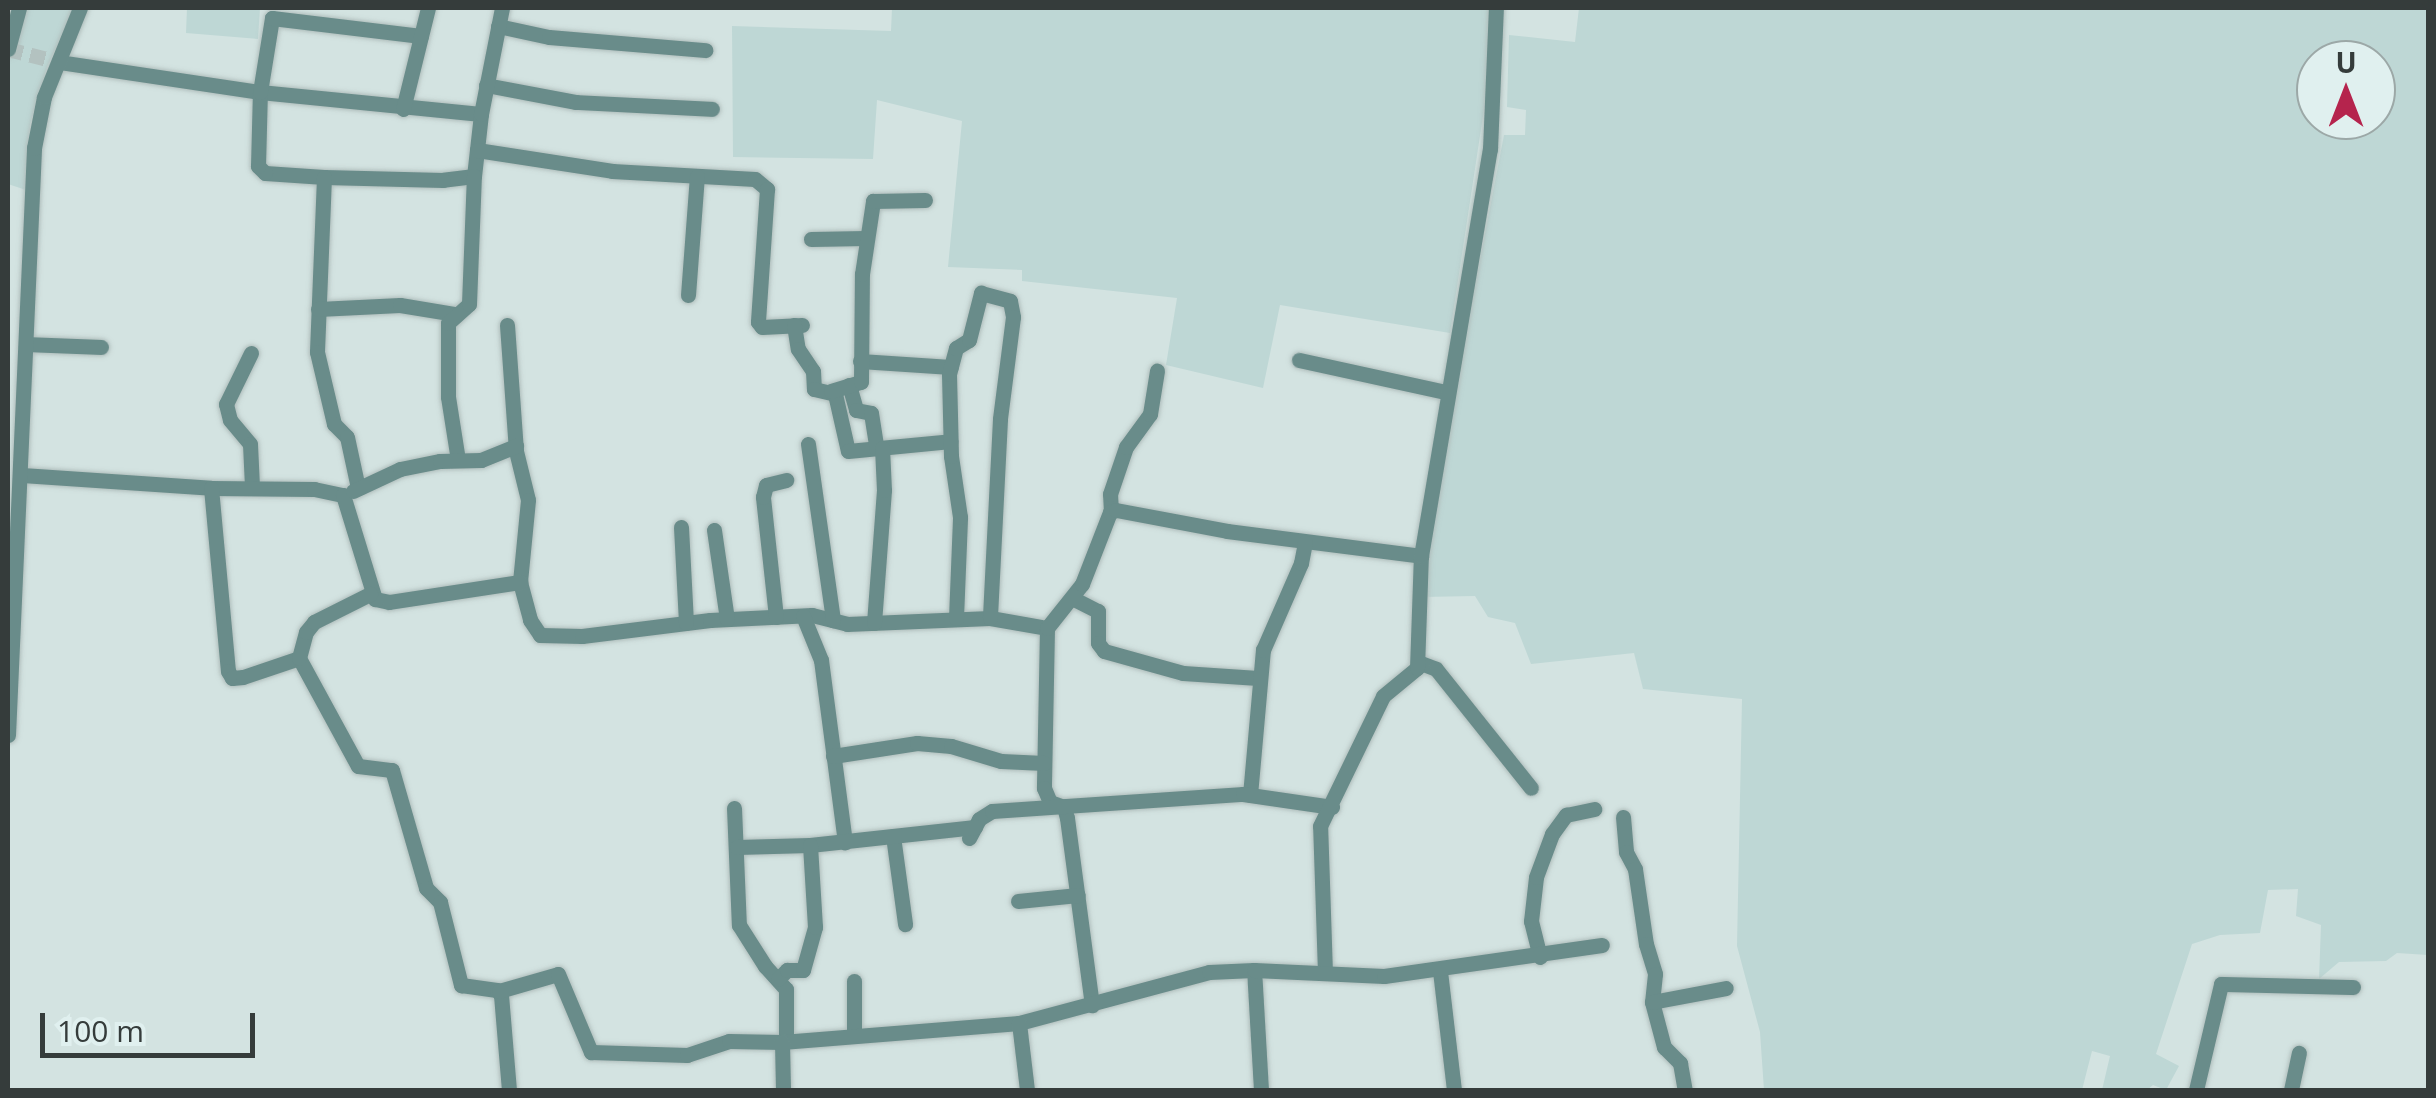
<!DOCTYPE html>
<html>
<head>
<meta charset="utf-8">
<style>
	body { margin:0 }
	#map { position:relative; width:2436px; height:1098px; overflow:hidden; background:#d3e3e1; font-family:"Open Sans",sans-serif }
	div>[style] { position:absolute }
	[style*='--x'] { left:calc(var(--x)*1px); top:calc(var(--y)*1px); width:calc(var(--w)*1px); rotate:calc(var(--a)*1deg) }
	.built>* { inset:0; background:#bed7d5 }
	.minor-tunnel>* { height:15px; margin-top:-7.5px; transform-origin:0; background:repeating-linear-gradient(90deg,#b3c2c0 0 15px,transparent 0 23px) }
	.roads { filter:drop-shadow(0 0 2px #b0bebc) drop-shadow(0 0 2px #b0bebc) }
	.minor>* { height:15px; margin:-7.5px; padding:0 7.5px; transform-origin:7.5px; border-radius:7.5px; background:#698c8a }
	span { translate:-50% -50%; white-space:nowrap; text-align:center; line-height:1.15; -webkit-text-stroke:8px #e0f0ef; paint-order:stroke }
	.frame { position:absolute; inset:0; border:10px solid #353c3b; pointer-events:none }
	.north { position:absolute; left:2296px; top:40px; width:100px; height:100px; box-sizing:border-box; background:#e0f0ef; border:2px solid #9ca8a7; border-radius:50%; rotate:0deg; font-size:28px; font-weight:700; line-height:40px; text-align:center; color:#353c3b }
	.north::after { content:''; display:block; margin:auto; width:35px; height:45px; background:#b5244d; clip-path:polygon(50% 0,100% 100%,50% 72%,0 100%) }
	.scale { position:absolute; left:40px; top:1013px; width:215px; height:45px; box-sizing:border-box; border:5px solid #353c3b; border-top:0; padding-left:12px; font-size:30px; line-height:35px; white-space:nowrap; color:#353c3b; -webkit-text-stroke:8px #e0f0ef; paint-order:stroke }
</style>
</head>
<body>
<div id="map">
	<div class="built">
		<i style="clip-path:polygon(17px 8px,74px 8px,47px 67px,30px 124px,26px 190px,8px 184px,8px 48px)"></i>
		<i style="clip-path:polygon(187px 8px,260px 8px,258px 39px,186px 33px)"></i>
		<i style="clip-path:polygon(892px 8px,1491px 8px,1490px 70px,1450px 333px,1280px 305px,1263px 388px,1166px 365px,1177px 298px,1022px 281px,1022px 270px,948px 267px,962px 121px,877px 100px,873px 159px,733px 157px,732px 26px,891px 31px)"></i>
		<i style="clip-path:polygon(evenodd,1579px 8px,2428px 8px,2428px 955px,2397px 953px,2386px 961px,2339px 962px,2319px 979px,2321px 925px,2296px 916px,2298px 889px,2268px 890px,2260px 933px,2220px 935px,2192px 944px,2156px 1054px,2179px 1066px,2166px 1090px,2153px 1085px,2147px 1090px,2102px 1090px,2110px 1056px,2092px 1051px,2082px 1090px,1764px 1090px,1760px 1032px,1737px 946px,1742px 699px,1643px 689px,1634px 653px,1531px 664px,1515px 623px,1488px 617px,1475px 596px,1421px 597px,1427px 535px,1504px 135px,1525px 135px,1526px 110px,1507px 107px,1509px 35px,1575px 42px,1579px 8px,2316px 60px,2376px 60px,2376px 120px,2316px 120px,2316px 60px)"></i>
	</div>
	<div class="minor-tunnel">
		<i style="--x:8;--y:49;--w:53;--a:14.3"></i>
	</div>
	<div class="roads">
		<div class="minor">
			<i style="--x:498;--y:26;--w:52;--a:12.2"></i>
			<i style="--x:549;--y:37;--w:157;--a:4.8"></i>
			<i style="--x:8;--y:49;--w:42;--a:-75"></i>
			<i style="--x:59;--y:62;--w:203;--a:8.5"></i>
			<i style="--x:260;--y:92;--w:222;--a:5.7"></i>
			<i style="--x:481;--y:114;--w:62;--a:96.4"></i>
			<i style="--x:474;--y:176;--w:31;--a:173"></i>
			<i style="--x:443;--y:180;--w:119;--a:-178.6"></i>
			<i style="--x:324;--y:177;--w:59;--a:-176.1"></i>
			<i style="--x:265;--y:173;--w:10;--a:-135"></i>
			<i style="--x:258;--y:166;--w:74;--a:-88.5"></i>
			<i style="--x:260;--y:92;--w:75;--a:-80.8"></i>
			<i style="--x:272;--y:18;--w:150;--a:6.9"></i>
			<i style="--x:486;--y:85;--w:92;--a:10.7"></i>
			<i style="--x:576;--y:102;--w:136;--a:2.9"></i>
			<i style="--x:403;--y:109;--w:104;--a:-76.1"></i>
			<i style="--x:481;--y:114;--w:108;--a:-78.8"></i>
			<i style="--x:477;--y:150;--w:137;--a:8.8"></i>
			<i style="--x:612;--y:171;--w:143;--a:3.2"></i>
			<i style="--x:755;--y:179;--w:16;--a:40"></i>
			<i style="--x:767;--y:189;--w:133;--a:93.9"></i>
			<i style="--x:758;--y:322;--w:6;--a:51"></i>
			<i style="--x:762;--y:327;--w:40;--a:-2.9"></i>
			<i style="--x:324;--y:177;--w:175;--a:92.3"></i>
			<i style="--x:317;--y:352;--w:74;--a:76.7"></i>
			<i style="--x:334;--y:424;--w:18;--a:45"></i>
			<i style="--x:347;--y:437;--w:52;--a:77.8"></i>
			<i style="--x:811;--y:239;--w:55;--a:-1"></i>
			<i style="--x:688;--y:295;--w:119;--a:-85.7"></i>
			<i style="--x:318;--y:309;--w:82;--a:-2.8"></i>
			<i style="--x:400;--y:305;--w:56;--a:9.3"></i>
			<i style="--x:507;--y:325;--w:126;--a:85.9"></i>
			<i style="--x:516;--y:451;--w:50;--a:76.2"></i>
			<i style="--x:528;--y:500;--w:82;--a:95.6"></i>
			<i style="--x:520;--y:582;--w:39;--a:75"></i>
			<i style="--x:530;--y:620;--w:18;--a:56"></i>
			<i style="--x:540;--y:635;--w:42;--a:1.4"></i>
			<i style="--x:582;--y:636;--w:129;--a:-7.1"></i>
			<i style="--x:710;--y:620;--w:102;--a:-2.8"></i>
			<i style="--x:812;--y:615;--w:36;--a:14"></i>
			<i style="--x:847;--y:624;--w:143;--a:-2.4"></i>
			<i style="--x:990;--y:618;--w:58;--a:10"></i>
			<i style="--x:1047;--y:628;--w:160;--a:91.1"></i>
			<i style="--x:1044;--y:788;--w:15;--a:67"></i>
			<i style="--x:1050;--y:802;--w:15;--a:20"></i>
			<i style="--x:1064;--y:807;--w:11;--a:75"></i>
			<i style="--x:1067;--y:818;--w:189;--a:82.4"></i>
			<i style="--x:794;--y:325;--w:24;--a:81"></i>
			<i style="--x:798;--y:349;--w:27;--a:56"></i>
			<i style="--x:813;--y:371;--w:18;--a:87"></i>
			<i style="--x:814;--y:389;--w:22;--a:13"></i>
			<i style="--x:835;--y:394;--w:58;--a:77.2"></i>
			<i style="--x:848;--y:451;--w:103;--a:-5.5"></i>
			<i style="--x:26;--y:344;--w:75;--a:2.3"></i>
			<i style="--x:251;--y:353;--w:57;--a:116.1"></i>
			<i style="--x:226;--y:404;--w:16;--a:76"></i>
			<i style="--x:230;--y:420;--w:31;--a:50"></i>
			<i style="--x:250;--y:444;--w:42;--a:87.3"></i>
			<i style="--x:1299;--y:360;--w:150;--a:12.3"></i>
			<i style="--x:860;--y:361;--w:91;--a:3.8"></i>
			<i style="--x:849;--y:385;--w:26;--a:74"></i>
			<i style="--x:856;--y:410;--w:15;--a:11"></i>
			<i style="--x:871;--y:413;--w:36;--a:81"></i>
			<i style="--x:831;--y:391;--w:31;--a:-17"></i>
			<i style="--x:861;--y:382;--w:108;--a:-89.5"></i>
			<i style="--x:862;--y:274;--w:74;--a:-81.4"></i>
			<i style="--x:873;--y:201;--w:52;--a:-1.1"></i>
			<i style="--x:808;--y:444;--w:178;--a:81.9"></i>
			<i style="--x:458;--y:460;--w:64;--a:-99"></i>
			<i style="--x:448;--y:397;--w:74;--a:-90"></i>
			<i style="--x:448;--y:323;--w:28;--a:-42"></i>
			<i style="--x:469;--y:304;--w:128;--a:-87.8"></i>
			<i style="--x:22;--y:475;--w:189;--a:3.9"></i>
			<i style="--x:211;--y:488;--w:103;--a:0.6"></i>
			<i style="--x:314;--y:489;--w:30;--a:12"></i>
			<i style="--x:343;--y:495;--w:109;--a:72.9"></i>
			<i style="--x:375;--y:599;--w:14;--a:12"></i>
			<i style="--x:389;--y:602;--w:133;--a:-8.7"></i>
			<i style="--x:211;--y:488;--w:184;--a:84.7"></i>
			<i style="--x:228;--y:671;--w:8;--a:60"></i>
			<i style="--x:232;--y:678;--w:11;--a:-5"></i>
			<i style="--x:243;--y:677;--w:59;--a:-18.7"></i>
			<i style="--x:299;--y:658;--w:123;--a:61.4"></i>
			<i style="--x:358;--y:766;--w:34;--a:7"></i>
			<i style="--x:392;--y:770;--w:123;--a:73.9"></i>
			<i style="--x:426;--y:888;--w:20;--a:45"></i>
			<i style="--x:440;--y:902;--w:86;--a:75.8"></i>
			<i style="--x:461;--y:985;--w:36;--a:8"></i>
			<i style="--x:497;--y:990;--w:6;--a:51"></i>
			<i style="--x:501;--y:995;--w:95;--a:85.2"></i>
			<i style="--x:353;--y:491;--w:52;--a:-25.1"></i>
			<i style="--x:400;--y:469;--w:41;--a:-11.3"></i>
			<i style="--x:440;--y:461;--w:41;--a:-1.4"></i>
			<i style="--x:481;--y:460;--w:38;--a:-22"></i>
			<i style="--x:1111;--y:512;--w:18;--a:-93"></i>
			<i style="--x:1110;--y:494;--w:50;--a:-71.2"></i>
			<i style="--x:1126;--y:447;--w:41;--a:-54"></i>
			<i style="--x:1150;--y:414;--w:44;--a:-80.8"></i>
			<i style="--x:681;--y:527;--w:96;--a:87"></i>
			<i style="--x:714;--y:530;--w:90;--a:81.7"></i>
			<i style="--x:1072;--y:598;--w:29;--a:27"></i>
			<i style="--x:1098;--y:611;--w:32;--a:90"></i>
			<i style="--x:1098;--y:643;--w:10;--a:53"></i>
			<i style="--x:1104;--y:651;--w:82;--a:15.6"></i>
			<i style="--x:1183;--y:673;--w:75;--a:3.8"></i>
			<i style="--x:803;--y:616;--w:48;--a:67.8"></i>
			<i style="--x:821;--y:660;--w:184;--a:82.5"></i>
			<i style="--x:776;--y:617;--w:121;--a:-96.2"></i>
			<i style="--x:763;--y:497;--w:12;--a:-76"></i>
			<i style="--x:766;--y:485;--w:21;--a:-14"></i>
			<i style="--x:956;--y:618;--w:101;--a:-87.7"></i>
			<i style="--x:960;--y:517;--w:62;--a:-98.4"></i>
			<i style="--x:951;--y:456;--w:82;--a:-91.4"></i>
			<i style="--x:949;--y:374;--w:27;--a:-75"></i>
			<i style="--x:956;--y:348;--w:15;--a:-32"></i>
			<i style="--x:969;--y:340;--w:49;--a:-75.7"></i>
			<i style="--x:981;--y:293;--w:30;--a:15"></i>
			<i style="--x:1010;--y:301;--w:16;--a:79"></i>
			<i style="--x:1013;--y:317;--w:103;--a:97.3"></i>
			<i style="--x:1000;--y:419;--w:199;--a:92.9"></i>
			<i style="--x:874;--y:623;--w:133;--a:-85.7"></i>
			<i style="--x:884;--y:490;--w:42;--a:-92.7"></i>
			<i style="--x:1047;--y:628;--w:56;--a:-51.5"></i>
			<i style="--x:1082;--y:584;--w:77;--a:-68.7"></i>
			<i style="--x:1110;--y:512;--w:6;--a:-18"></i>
			<i style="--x:1116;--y:510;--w:113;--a:10.7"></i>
			<i style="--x:1227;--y:531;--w:196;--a:7.3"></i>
			<i style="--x:299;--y:658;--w:27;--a:-75"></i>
			<i style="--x:306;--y:632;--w:13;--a:-51"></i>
			<i style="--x:314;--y:622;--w:63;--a:-26.6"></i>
			<i style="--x:1418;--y:662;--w:19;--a:21"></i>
			<i style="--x:1436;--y:669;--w:152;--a:51.4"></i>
			<i style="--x:8;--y:735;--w:588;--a:-87.46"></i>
			<i style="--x:34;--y:148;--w:52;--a:-78.9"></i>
			<i style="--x:44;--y:97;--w:96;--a:-68"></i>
			<i style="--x:833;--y:756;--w:85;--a:-8.8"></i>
			<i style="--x:917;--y:743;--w:34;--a:5"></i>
			<i style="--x:951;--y:746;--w:52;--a:16.7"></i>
			<i style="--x:1001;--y:761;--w:43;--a:2.7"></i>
			<i style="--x:1250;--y:795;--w:146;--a:-84.9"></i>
			<i style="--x:1263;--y:650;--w:95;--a:-66.4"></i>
			<i style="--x:1301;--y:563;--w:21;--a:-79"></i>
			<i style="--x:734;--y:808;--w:117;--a:87.6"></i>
			<i style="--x:739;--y:925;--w:49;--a:57.6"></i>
			<i style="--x:765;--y:966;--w:31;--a:48"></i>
			<i style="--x:786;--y:989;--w:53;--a:90"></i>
			<i style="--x:1623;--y:817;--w:35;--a:85"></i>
			<i style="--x:1626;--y:852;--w:19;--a:62"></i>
			<i style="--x:1635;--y:869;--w:76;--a:81.7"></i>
			<i style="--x:1646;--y:944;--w:31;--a:73"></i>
			<i style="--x:1655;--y:974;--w:28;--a:96"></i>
			<i style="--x:1652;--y:1002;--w:47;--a:75.1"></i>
			<i style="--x:1664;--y:1047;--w:23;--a:45"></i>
			<i style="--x:1680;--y:1063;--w:27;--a:80"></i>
			<i style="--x:893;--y:836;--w:89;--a:82.2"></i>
			<i style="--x:969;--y:838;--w:21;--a:-62"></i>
			<i style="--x:979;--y:819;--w:15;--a:-32"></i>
			<i style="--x:992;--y:811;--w:252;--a:-3.9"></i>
			<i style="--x:1243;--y:794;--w:90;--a:8.3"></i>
			<i style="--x:737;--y:847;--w:73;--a:-1.6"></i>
			<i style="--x:810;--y:845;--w:166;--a:-6.2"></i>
			<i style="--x:1018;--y:901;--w:60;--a:-5.7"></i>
			<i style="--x:1540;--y:957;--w:37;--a:-104"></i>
			<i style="--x:1531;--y:921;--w:44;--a:-83.5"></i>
			<i style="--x:1536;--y:877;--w:46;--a:-69.6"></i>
			<i style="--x:1552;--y:834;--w:24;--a:-54"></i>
			<i style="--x:1566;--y:815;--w:29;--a:-12"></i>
			<i style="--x:1440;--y:971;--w:120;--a:83.3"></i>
			<i style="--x:1325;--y:973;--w:147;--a:-91.9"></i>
			<i style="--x:1320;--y:826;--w:144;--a:-64.1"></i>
			<i style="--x:1383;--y:696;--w:44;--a:-39.5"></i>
			<i style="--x:1417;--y:668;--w:112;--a:-88"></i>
			<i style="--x:1421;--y:556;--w:413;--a:-80.4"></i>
			<i style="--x:1490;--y:149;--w:141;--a:-87.6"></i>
			<i style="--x:778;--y:979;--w:13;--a:-45"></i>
			<i style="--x:787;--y:970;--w:16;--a:0"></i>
			<i style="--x:803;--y:970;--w:45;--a:-74.4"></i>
			<i style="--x:815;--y:927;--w:82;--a:-93.5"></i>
			<i style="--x:854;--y:981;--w:55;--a:90"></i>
			<i style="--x:499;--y:991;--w:61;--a:-16.1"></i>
			<i style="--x:558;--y:974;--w:85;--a:67.1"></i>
			<i style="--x:591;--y:1052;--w:96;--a:1.8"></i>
			<i style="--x:687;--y:1055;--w:44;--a:-18.4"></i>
			<i style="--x:729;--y:1041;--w:53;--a:1.1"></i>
			<i style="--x:782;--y:1042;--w:238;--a:-4.6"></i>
			<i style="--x:1019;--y:1023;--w:197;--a:-15"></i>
			<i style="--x:1209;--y:972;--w:45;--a:-2.5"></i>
			<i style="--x:1652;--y:1002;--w:75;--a:-10.7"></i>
			<i style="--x:1019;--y:1023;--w:67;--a:83.2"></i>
			<i style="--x:782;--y:1042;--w:48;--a:88.8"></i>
			<i style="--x:1261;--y:1090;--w:120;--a:-93.3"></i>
			<i style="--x:1254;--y:970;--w:130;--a:2.6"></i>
			<i style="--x:1384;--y:976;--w:220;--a:-8.1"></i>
			<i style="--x:2196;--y:1090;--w:109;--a:-76.7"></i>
			<i style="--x:2221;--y:984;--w:132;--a:1.3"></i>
			<i style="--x:2291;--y:1090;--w:38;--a:-78"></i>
		</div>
	</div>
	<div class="frame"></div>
	<div class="north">U</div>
	<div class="scale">100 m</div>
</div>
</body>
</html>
